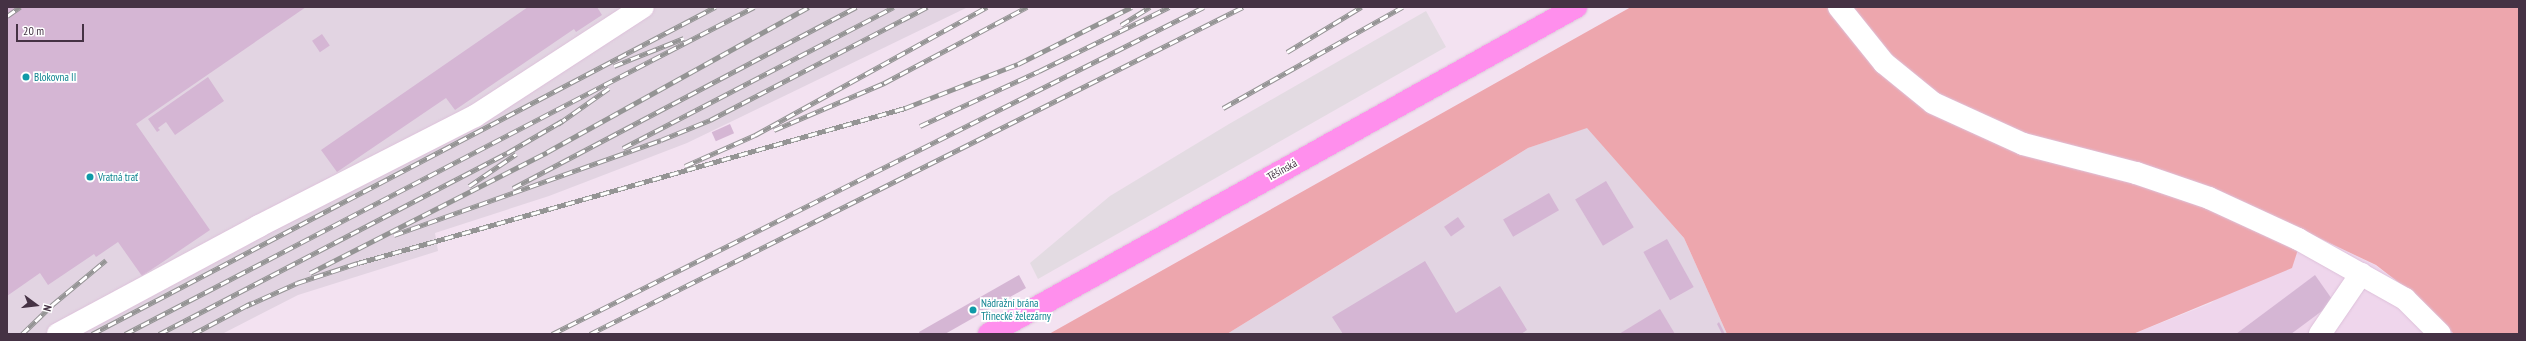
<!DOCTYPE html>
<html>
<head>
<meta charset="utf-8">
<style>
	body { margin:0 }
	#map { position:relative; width:2526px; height:341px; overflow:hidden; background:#f3e2f1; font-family:"PT Sans Narrow",sans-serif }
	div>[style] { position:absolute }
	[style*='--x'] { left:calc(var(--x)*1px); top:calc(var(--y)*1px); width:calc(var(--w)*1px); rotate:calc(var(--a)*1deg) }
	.residential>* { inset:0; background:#efd6ec }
	.industrial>* { inset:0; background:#e2d4e2 }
	.green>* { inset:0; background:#eda6ad }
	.parking>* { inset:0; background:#e3dbe2 }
	.building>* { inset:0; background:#d5b6d4; transform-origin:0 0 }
	.roads { filter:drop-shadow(0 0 1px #ddc1da) drop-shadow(0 0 1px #ddc1da) }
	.minor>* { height:22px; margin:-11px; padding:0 11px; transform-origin:11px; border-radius:11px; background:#fff }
	.major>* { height:22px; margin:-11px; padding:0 11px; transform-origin:11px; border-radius:11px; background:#ff8fed }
	.rail>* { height:4.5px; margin-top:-2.25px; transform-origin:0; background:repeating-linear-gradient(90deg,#fff 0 9px,#949494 0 18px); box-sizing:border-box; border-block:1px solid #949494 }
	.dots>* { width:11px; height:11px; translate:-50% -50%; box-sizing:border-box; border:2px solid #fff; border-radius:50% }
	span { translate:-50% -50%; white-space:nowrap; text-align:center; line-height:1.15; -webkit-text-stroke:3.5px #fff; paint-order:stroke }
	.culture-label { font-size:11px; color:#0d838f }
	.left { translate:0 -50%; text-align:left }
	.street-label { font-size:11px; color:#453244 }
	.frame { position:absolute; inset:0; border:8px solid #453244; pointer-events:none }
	.north { position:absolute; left:16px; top:285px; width:40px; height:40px; -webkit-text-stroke:3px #fff; paint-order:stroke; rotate:105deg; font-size:11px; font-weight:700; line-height:16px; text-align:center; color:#453244 }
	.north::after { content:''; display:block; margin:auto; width:14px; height:18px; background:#453244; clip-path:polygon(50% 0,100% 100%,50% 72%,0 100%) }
	.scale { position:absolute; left:16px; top:24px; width:68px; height:18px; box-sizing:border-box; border:2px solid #453244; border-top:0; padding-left:5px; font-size:12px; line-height:14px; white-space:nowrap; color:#453244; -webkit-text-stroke:3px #fff; paint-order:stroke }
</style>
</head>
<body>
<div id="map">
	<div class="residential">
		<i style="clip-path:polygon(2304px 231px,2375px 265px,2411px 292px,2454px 334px,2133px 334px,2211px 303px)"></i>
	</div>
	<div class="industrial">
		<i style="clip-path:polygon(7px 7px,968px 7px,687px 143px,549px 196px,435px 233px,438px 251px,298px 295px,222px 334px,7px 334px)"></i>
		<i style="clip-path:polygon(1588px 127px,1684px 238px,1727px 334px,1227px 334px,1528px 148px)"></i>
	</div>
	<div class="green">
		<i style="clip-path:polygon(1631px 7px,2519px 7px,2519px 334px,2454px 334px,2411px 292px,2376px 265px,2304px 231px,2292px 268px,2133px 334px,1727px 334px,1684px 238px,1587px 128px,1528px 148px,1227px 334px,1049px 334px)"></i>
	</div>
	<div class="parking">
		<i style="clip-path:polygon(1426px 11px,1446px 47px,1038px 279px,1030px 263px,1110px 196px,1229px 124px)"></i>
	</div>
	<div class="building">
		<i style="clip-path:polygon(7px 7px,306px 7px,136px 124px,210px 230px,142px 276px,118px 242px,96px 257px,94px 254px,48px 285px,40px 273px,7px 296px)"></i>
		<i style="clip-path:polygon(528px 7px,597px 7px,602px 15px,576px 32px,574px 29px,455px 110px,446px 98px,337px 172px,321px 150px)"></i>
		<i style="left:322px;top:34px;width:14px;height:12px;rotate:56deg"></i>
		<i style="clip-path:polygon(208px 77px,224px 101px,175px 135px,166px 122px,158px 128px,160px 130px,157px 132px,148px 119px)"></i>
		<i style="left:730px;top:124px;width:10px;height:20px;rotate:66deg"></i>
		<i style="left:1606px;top:181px;width:54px;height:36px;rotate:59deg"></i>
		<i style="left:1549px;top:193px;width:20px;height:53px;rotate:60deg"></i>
		<i style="left:1458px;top:217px;width:12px;height:17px;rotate:55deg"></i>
		<i style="left:1667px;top:239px;width:55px;height:27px;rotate:61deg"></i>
		<i style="clip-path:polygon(1425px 261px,1456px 313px,1500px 286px,1527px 330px,1521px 334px,1343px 334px,1332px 317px)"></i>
		<i style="clip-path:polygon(1019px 275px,1026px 288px,945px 334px,920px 334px,919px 332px)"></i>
		<i style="clip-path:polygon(2315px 275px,2334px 302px,2291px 334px,2236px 334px)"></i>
		<i style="clip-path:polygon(1660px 309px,1675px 334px,1619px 334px)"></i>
		<i style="clip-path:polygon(1719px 322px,1725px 334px,1722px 334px,1717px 324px)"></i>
	</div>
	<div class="roads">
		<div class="minor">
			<i style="--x:1839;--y:7;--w:72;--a:51.2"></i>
			<i style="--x:1884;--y:63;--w:63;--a:39.2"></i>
			<i style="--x:1933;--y:103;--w:99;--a:24.5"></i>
			<i style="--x:2023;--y:144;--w:117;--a:14.4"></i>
			<i style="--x:2136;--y:173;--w:77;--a:18.9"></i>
			<i style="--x:2209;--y:198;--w:98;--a:24.7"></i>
			<i style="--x:2298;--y:239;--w:123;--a:29.3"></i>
			<i style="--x:2405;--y:299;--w:49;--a:45"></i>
			<i style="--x:58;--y:334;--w:228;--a:-28.2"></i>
			<i style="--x:259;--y:226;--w:242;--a:-27"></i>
			<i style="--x:475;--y:116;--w:200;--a:-33"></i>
			<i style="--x:2320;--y:334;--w:73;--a:-55.7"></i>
		</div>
		<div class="major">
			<i style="--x:989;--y:334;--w:672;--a:-29.12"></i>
		</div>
	</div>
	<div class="rail">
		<i style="--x:7;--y:16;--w:16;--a:-35"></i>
		<i style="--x:1121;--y:25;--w:34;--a:-32"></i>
		<i style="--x:1287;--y:52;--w:87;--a:-31.3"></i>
		<i style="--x:614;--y:66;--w:75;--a:-21.8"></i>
		<i style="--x:1223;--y:108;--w:206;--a:-29.4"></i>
		<i style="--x:558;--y:124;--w:62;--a:-35.2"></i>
		<i style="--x:920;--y:126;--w:131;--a:-24.8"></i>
		<i style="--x:1039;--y:71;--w:145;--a:-26.2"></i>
		<i style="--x:774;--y:130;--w:120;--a:-23.1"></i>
		<i style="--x:884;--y:83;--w:162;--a:-28"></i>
		<i style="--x:623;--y:148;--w:305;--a:-27.5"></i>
		<i style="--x:685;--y:166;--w:77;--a:-23.9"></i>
		<i style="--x:755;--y:135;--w:265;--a:-28.9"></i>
		<i style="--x:469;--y:186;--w:57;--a:-34.2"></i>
		<i style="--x:513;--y:188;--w:388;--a:-27.8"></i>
		<i style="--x:394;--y:235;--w:283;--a:-19.6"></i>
		<i style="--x:661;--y:140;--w:53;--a:-22.2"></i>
		<i style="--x:710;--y:120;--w:245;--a:-27.5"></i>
		<i style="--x:310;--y:273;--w:266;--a:-27"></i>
		<i style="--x:547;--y:152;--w:299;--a:-29"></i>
		<i style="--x:246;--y:306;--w:56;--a:-24.3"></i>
		<i style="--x:297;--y:283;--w:64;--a:-18.2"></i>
		<i style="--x:358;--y:263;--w:569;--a:-15.82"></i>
		<i style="--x:905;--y:108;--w:121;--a:-21.3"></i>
		<i style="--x:1018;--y:64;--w:127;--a:-26.6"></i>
		<i style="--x:22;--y:334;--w:42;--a:-44"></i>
		<i style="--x:52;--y:305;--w:70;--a:-39.8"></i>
		<i style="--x:92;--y:334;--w:704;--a:-27.69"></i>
		<i style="--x:125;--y:334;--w:709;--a:-27.47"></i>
		<i style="--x:159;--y:334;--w:392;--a:-27.5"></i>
		<i style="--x:507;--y:153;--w:64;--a:-30.2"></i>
		<i style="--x:193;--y:334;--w:66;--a:-28.1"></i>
		<i style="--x:552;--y:334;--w:729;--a:-26.64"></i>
		<i style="--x:590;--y:334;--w:730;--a:-26.6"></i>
	</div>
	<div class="dots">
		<i style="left:26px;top:77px;background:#0f9aa8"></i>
		<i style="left:90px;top:177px;background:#0f9aa8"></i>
		<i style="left:973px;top:310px;background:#0f9aa8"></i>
	</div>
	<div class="culture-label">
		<span class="left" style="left:34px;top:77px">Blokovna II</span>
		<span class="left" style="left:98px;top:177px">Vratná trať</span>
		<span class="left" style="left:981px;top:310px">Nádražní brána<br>Třinecké železárny</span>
	</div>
	<div class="street-label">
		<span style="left:1282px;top:170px;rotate:-29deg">Těšínská</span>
	</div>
	<div class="frame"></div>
	<div class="north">N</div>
	<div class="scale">20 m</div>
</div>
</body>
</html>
